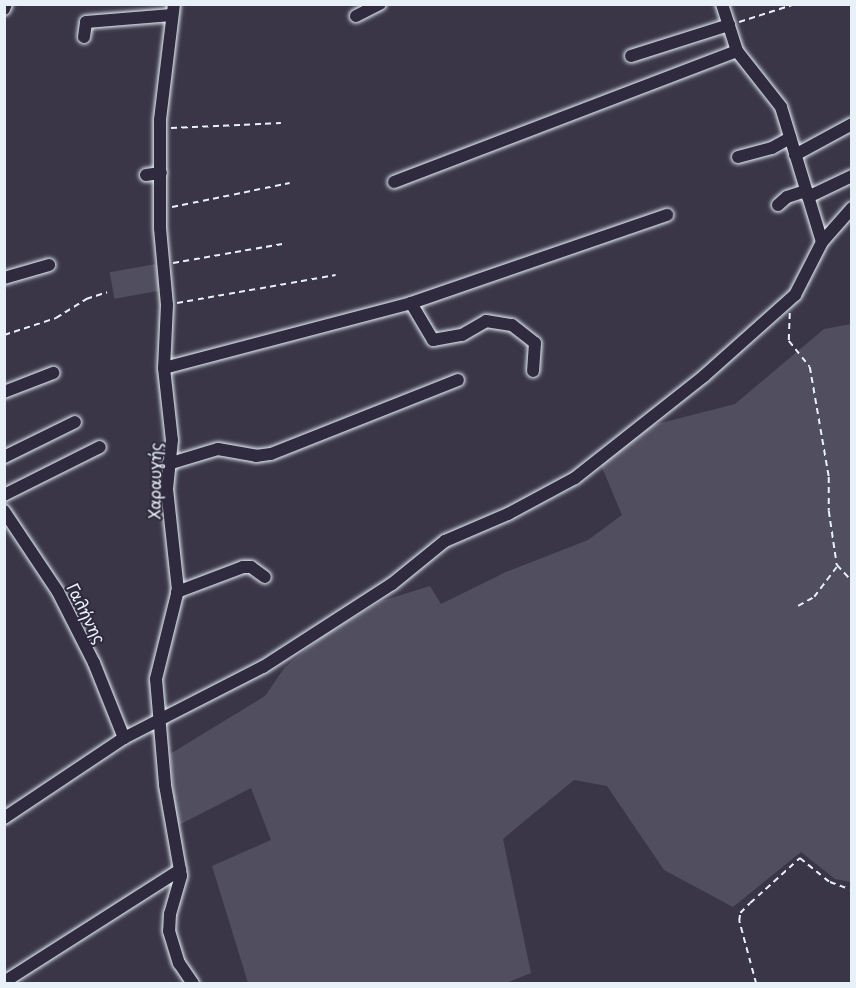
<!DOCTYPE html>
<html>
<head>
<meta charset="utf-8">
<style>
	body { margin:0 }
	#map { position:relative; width:856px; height:988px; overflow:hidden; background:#3a3648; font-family:"Playpen Sans",sans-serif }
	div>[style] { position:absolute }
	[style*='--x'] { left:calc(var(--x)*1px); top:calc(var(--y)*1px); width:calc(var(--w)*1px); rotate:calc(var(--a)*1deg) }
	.green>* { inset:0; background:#504e5f; transform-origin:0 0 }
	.path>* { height:1.5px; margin-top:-0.75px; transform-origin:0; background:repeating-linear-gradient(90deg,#e8f1f8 0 6px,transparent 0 10.5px) }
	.roads { filter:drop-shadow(0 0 2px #e8f1f8) drop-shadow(0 0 2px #e8f1f8) }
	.minor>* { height:12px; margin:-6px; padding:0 6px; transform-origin:6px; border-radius:6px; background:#2f2a3d }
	span { translate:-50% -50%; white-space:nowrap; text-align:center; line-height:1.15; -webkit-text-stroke:4.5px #2f2a3d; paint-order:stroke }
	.street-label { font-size:16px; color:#e8f1f8 }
	.frame { position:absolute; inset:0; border:6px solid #e8f1f8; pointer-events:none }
</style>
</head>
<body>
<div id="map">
	<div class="green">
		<i style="left:156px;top:264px;width:27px;height:47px;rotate:80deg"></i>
		<i style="clip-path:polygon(851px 324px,851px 882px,835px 879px,801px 852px,733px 907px,664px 870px,607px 786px,574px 780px,503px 839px,531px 973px,504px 984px,248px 983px,212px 866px,271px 840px,251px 788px,177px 826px,170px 754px,265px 696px,285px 667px,323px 636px,382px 601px,430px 586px,441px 604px,506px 572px,588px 540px,622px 515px,601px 465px,653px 425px,735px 404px,824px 329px)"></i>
	</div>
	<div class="path">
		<i style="--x:739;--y:22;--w:59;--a:-17.8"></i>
		<i style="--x:171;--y:128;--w:110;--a:-2.6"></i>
		<i style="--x:172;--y:207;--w:120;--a:-11.5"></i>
		<i style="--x:173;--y:263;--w:111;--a:-9.9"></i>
		<i style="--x:177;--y:303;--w:161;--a:-10"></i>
		<i style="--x:790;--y:313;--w:28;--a:92"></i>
		<i style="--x:789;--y:341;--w:33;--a:51"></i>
		<i style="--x:810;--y:367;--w:112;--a:80.2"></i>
		<i style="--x:829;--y:477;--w:34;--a:90"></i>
		<i style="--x:829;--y:511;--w:55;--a:81.6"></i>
		<i style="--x:837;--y:565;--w:22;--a:47"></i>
		<i style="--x:4;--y:335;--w:55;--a:-18.1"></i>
		<i style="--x:56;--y:318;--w:36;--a:-32"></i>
		<i style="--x:86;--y:299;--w:22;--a:-18"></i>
		<i style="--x:798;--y:606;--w:18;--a:-29"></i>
		<i style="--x:814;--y:597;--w:39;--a:-53"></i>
		<i style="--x:756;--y:984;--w:65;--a:-105.1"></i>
		<i style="--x:739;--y:921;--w:8;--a:-83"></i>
		<i style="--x:740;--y:913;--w:14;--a:-45"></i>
		<i style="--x:750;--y:903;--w:67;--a:-42"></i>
		<i style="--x:800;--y:858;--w:38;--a:39"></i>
		<i style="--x:830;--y:882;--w:23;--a:20"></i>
	</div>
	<div class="roads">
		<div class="minor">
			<i style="--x:174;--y:4;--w:117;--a:96.9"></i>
			<i style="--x:160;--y:120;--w:108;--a:90"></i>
			<i style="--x:160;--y:228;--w:77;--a:84.8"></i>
			<i style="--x:167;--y:305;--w:63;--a:92.7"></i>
			<i style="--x:164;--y:368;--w:72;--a:83.7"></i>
			<i style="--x:172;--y:440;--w:49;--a:95.8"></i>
			<i style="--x:167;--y:489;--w:102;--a:83.8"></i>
			<i style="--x:178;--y:590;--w:92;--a:103.9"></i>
			<i style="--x:156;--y:679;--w:106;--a:85.1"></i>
			<i style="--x:165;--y:785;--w:92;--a:80"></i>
			<i style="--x:181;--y:876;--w:40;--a:106"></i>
			<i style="--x:170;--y:914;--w:17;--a:93"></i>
			<i style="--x:169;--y:931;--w:34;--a:73"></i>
			<i style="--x:179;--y:963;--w:25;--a:56"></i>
			<i style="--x:722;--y:4;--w:49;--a:72.3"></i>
			<i style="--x:737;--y:51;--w:71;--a:51.8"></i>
			<i style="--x:781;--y:107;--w:141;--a:73.1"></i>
			<i style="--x:4;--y:9;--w:5;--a:-68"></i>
			<i style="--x:356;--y:16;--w:27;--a:-27"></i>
			<i style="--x:84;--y:37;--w:15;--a:-82"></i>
			<i style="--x:86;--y:22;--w:86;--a:-4.7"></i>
			<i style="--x:631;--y:56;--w:103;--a:-17.6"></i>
			<i style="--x:795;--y:155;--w:65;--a:-28.5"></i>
			<i style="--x:738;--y:157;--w:35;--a:-15"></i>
			<i style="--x:772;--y:148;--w:21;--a:-29"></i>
			<i style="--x:146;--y:175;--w:15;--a:-8"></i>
			<i style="--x:394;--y:182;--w:367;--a:-20.9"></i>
			<i style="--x:808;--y:197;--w:49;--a:-25.5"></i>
			<i style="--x:778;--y:205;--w:12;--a:-42"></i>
			<i style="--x:787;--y:197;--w:20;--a:-18"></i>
			<i style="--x:4;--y:278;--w:47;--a:-16.1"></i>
			<i style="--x:411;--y:303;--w:43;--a:59.3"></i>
			<i style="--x:433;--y:340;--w:29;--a:-10"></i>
			<i style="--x:462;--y:335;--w:28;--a:-30"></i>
			<i style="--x:486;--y:321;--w:26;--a:9"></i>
			<i style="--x:512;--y:325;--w:29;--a:38"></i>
			<i style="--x:535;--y:343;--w:28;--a:94"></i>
			<i style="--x:164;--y:368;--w:255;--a:-14.7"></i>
			<i style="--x:411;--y:303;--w:271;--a:-19"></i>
			<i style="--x:4;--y:392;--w:53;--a:-21.2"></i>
			<i style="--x:4;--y:457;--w:79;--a:-26.2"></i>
			<i style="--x:168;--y:464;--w:52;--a:-16.7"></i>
			<i style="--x:218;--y:449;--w:39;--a:10"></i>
			<i style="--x:256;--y:456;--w:15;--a:-8"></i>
			<i style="--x:271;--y:454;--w:201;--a:-21.6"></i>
			<i style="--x:4;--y:495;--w:107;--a:-26.6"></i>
			<i style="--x:4;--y:511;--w:97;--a:56.3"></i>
			<i style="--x:58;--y:592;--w:80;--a:63.1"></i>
			<i style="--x:94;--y:663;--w:81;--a:68.2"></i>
			<i style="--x:177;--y:592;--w:71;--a:-20.7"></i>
			<i style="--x:243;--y:567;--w:8;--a:0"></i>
			<i style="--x:251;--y:567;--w:17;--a:36"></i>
			<i style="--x:4;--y:818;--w:144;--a:-33.7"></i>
			<i style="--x:124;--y:738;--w:156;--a:-27.1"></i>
			<i style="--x:263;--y:667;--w:153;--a:-32.8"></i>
			<i style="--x:392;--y:584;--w:68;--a:-39.1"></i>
			<i style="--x:445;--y:541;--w:69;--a:-23.2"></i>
			<i style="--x:508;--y:514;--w:76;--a:-28.2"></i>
			<i style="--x:575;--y:478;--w:164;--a:-38.3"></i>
			<i style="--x:704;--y:376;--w:122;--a:-41.7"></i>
			<i style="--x:795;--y:295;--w:59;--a:-63"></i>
			<i style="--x:822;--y:242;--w:45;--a:-48.6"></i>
			<i style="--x:4;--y:982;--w:209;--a:-32.5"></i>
		</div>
	</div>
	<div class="street-label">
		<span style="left:154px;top:481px;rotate:-89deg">Χαραυγής</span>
		<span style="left:87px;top:613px;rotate:63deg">Γαλήνης</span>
	</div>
	<div class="frame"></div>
</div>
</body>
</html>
